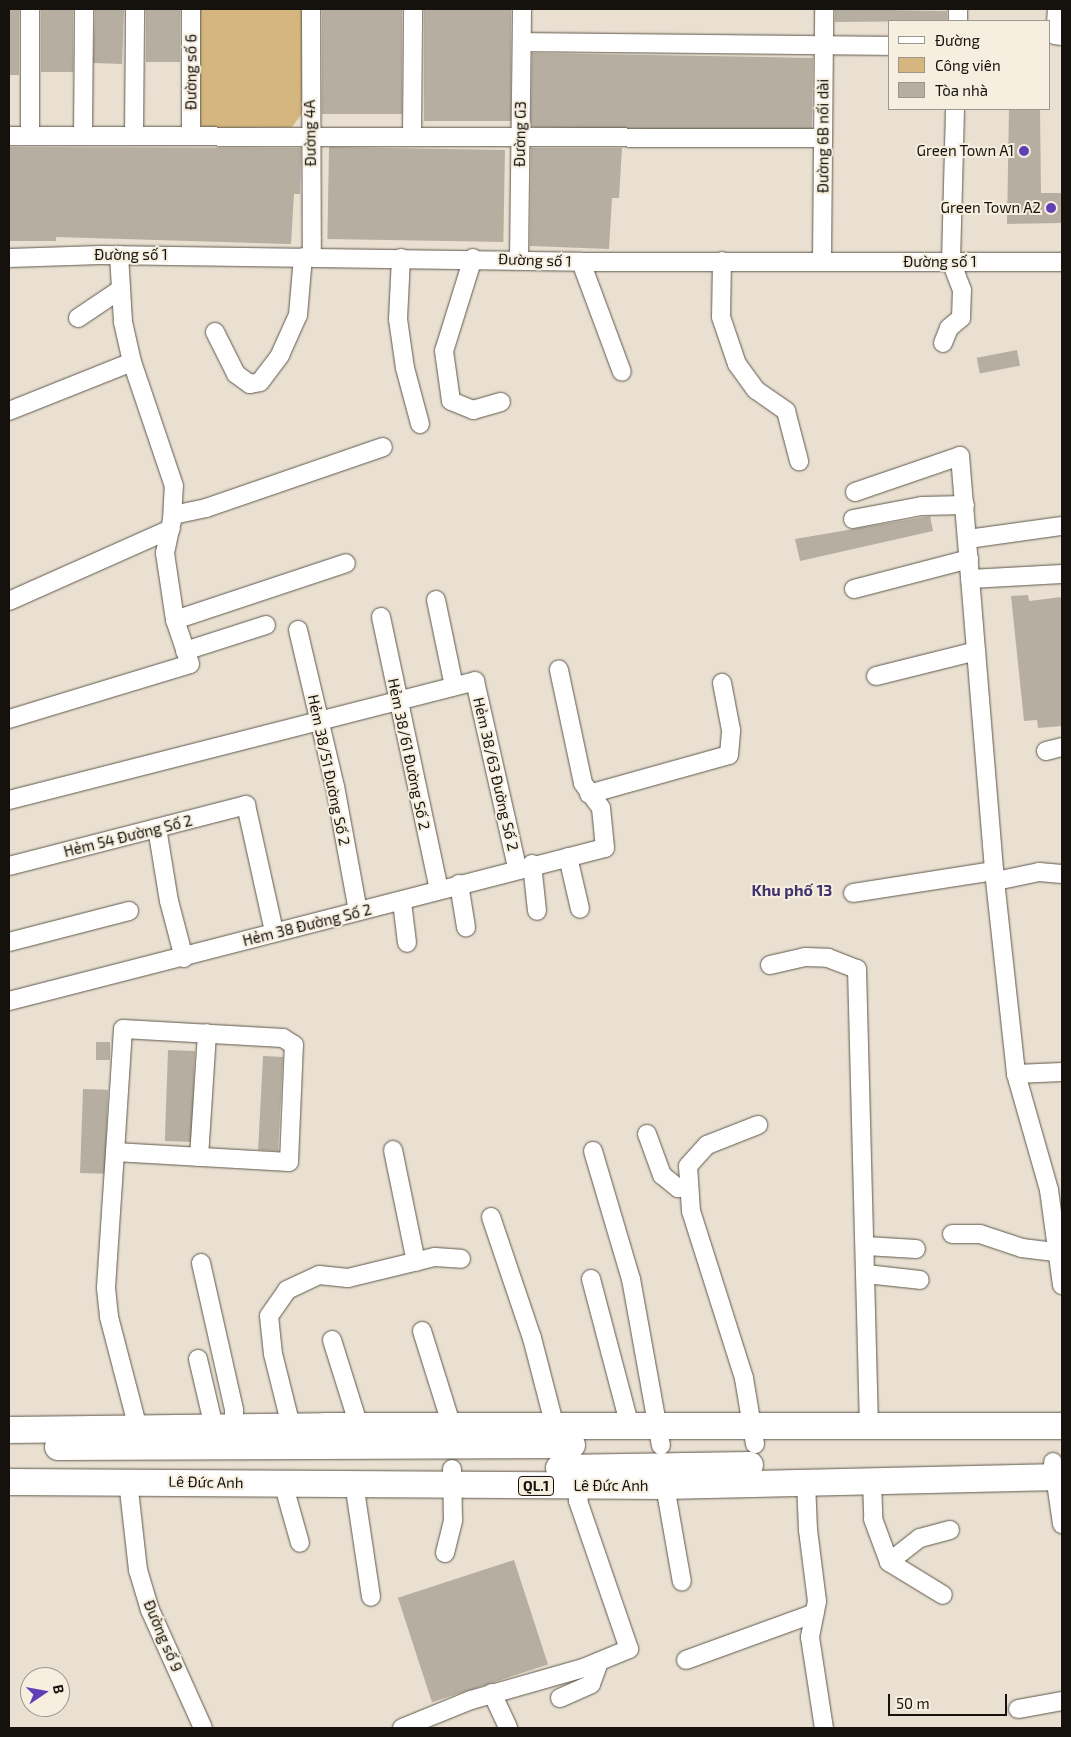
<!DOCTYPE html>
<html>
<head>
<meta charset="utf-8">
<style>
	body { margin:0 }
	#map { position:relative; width:1071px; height:1737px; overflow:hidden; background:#e9e0d2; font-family:"Exo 2",sans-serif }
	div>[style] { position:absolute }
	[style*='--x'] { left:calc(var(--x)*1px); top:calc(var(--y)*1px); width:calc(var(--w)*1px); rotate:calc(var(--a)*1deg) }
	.green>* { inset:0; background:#d4b67e }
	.building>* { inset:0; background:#b6aea0; transform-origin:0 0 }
	.roads { filter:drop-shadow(0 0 1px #5f584b) drop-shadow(0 0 1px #5f584b) }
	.minor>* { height:18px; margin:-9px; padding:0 9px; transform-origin:9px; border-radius:9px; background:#fff }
	.highway>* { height:26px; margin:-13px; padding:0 13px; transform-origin:13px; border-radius:13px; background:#fff }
	.dots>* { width:14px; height:14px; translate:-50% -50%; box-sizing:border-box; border:2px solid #f6eedf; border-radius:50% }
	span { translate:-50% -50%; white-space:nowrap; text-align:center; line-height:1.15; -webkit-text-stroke:4px #f6eedf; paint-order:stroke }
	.shield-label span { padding:1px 4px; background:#f6eedf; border:1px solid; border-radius:4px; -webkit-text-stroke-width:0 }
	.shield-label { font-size:14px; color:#15120d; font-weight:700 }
	.street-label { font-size:15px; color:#15120d }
	.poi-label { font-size:15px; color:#15120d }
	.right { translate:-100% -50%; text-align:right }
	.neighbourhood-label { font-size:16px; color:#42336f; font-weight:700 }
	.frame { position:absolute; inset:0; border:10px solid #15120d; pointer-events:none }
	.legend { position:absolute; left:888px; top:20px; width:162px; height:90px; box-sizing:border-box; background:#f6eedf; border:1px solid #9c968b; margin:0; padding:6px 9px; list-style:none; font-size:15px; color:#15120d }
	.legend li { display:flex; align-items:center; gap:10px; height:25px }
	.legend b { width:25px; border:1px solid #9c968b }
	.north { position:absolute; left:20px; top:1667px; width:50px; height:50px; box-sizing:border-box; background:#f6eedf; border:1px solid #9c968b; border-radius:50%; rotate:78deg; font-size:14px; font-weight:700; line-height:20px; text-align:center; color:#15120d }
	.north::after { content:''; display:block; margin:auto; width:18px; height:22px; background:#623eb6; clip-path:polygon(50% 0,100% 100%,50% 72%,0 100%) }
	.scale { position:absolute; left:888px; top:1694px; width:119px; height:22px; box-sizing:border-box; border:2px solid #15120d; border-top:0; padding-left:6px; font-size:15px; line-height:18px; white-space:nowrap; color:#15120d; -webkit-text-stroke:4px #f6eedf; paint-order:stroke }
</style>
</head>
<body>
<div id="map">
	<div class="green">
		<i style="clip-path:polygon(198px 9px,305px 9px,304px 111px,292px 127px,205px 128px,199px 124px)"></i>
	</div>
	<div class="building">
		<i style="left:9px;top:9px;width:10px;height:66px"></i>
		<i style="left:41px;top:9px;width:32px;height:63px"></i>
		<i style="left:95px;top:9px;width:29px;height:54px;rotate:2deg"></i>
		<i style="left:146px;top:9px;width:34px;height:53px"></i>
		<i style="left:322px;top:9px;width:80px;height:105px"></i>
		<i style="left:424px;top:9px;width:87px;height:112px"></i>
		<i style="clip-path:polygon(835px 9px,947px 11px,947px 21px,835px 22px)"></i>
		<i style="left:532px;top:53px;width:281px;height:74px;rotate:1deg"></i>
		<i style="clip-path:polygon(1009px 109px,1040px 109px,1041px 193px,1062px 193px,1062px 223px,1007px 224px)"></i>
		<i style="clip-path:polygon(9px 147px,301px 148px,300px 194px,294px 194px,291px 244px,56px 237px,56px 241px,9px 241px)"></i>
		<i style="left:329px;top:147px;width:176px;height:92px;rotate:1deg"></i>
		<i style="clip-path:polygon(531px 148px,622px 148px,619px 198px,612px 198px,609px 249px,530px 246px)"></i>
		<i style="left:1017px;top:350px;width:16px;height:41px;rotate:79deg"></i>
		<i style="clip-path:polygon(930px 516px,933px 531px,800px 561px,795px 539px)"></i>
		<i style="clip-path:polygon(1028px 595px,1029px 601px,1062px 597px,1062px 726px,1038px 728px,1037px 720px,1024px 721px,1011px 596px)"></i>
		<i style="left:96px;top:1042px;width:14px;height:18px"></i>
		<i style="left:168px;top:1050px;width:27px;height:91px;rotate:2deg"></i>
		<i style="left:263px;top:1056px;width:20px;height:94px;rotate:3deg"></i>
		<i style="left:83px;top:1089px;width:25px;height:84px;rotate:2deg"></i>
		<i style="left:514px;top:1560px;width:110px;height:122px;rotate:72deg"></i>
	</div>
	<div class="roads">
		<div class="minor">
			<i style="--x:191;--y:9;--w:125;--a:90"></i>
			<i style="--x:311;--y:9;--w:248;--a:89.8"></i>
			<i style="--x:1057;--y:9;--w:26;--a:94"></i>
			<i style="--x:1055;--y:35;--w:7;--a:8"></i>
			<i style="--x:958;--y:21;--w:12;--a:-90"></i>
			<i style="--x:523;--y:42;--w:367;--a:0.6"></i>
			<i style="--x:83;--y:134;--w:125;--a:-89.5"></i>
			<i style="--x:134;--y:135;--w:126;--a:-89.5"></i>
			<i style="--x:9;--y:136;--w:814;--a:0.14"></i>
			<i style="--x:30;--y:136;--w:127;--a:-90"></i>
			<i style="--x:412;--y:136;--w:127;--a:-89.5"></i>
			<i style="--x:9;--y:258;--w:92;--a:-1.9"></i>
			<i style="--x:101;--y:255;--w:480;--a:0.8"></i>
			<i style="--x:581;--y:262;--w:481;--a:0"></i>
			<i style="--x:401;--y:258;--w:61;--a:92.8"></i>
			<i style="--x:398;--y:319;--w:49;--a:81.9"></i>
			<i style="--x:405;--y:368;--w:58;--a:75"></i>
			<i style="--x:473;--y:258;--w:97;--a:107.3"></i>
			<i style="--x:444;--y:351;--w:50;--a:82"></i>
			<i style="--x:451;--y:401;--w:24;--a:22"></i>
			<i style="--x:473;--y:410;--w:29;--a:-16"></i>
			<i style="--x:519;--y:259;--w:250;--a:-89.3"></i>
			<i style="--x:722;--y:261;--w:56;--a:91"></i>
			<i style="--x:721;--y:317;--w:50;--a:71.2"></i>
			<i style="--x:737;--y:364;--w:32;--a:54"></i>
			<i style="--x:756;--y:390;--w:37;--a:35"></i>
			<i style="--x:786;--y:411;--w:52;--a:75.4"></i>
			<i style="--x:581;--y:262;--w:117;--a:69.6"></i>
			<i style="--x:822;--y:262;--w:253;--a:-89.5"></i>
			<i style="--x:78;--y:318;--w:52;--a:-34"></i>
			<i style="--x:215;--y:332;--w:47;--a:63.4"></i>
			<i style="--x:236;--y:374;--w:17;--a:36"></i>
			<i style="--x:250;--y:384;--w:10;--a:-11"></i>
			<i style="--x:260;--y:382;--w:34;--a:-53"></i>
			<i style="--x:280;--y:355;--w:44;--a:-65.8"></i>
			<i style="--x:298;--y:315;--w:58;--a:-85.1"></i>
			<i style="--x:943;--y:343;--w:16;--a:-68"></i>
			<i style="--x:949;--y:328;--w:16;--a:-40"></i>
			<i style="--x:961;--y:318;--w:28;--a:-88"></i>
			<i style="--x:962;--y:290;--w:30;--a:-111"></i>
			<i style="--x:951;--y:262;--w:153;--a:-88.5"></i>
			<i style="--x:9;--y:411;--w:132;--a:-21.7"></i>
			<i style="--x:855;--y:492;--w:111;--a:-18.9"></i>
			<i style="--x:960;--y:456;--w:416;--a:85.3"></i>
			<i style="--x:994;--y:871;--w:204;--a:83.8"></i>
			<i style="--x:1016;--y:1074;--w:121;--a:74.1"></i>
			<i style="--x:1049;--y:1190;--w:96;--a:82.2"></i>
			<i style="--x:173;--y:515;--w:34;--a:-12"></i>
			<i style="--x:206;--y:508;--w:187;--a:-19"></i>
			<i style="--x:853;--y:519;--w:70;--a:-10.7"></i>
			<i style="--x:922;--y:506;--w:43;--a:-1.3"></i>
			<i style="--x:968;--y:539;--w:95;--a:-7.9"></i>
			<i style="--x:970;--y:579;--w:92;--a:-3.1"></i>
			<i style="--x:854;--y:589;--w:119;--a:-14.6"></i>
			<i style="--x:436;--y:600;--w:88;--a:78.2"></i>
			<i style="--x:9;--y:601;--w:177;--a:-24"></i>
			<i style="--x:381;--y:617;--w:279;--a:78"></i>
			<i style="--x:175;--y:620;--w:180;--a:-18.4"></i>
			<i style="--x:298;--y:630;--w:160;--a:76.7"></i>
			<i style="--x:335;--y:786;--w:127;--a:79.6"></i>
			<i style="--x:185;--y:651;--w:85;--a:-17.8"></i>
			<i style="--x:876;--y:676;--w:103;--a:-14"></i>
			<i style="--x:9;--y:719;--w:189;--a:-16.9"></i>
			<i style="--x:190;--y:664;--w:46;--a:-108.8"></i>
			<i style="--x:175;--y:620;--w:68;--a:-98.5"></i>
			<i style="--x:165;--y:553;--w:33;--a:-78"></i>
			<i style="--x:172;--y:521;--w:35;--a:-87"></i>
			<i style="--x:174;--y:486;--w:131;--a:-108.7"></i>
			<i style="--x:132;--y:362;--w:41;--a:-102.7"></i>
			<i style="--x:123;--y:322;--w:67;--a:-93.4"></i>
			<i style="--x:1046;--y:751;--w:16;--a:-14"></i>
			<i style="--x:589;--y:794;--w:145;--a:-15.6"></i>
			<i style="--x:729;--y:755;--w:25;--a:-85"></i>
			<i style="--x:731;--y:730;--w:48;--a:-100.8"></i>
			<i style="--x:9;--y:800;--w:481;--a:-14.3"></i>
			<i style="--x:475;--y:681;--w:192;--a:77.3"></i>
			<i style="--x:157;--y:828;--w:74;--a:80.7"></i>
			<i style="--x:169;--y:901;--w:59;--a:75.3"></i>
			<i style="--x:568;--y:857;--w:53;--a:77"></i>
			<i style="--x:532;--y:864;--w:47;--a:83.9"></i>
			<i style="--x:9;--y:866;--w:245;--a:-14.4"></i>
			<i style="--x:246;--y:805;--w:129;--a:77.5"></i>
			<i style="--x:996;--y:881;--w:44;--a:-11.8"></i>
			<i style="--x:1039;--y:872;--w:23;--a:5"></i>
			<i style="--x:459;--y:884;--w:44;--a:80.8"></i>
			<i style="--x:853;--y:893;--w:143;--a:-8.9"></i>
			<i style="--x:402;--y:902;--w:41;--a:83"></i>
			<i style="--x:9;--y:942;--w:124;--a:-14.5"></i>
			<i style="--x:770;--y:965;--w:36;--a:-13"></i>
			<i style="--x:805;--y:957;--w:23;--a:2"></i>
			<i style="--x:828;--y:958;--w:31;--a:21"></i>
			<i style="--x:857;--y:969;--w:459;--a:88.5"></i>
			<i style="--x:9;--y:1001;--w:615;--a:-14.4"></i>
			<i style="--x:605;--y:848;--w:40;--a:-95.7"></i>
			<i style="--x:601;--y:808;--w:31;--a:-126"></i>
			<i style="--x:583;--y:783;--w:116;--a:-102"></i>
			<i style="--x:1016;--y:1074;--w:46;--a:-2.5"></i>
			<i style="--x:647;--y:1134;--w:44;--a:69.9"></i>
			<i style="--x:662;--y:1175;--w:21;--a:39"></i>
			<i style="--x:678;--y:1188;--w:11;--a:-15"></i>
			<i style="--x:393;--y:1150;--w:114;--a:78.4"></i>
			<i style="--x:593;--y:1151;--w:134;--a:73.5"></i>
			<i style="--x:631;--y:1279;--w:169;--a:79.8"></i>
			<i style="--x:115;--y:1152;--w:174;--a:3.3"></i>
			<i style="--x:289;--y:1162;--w:117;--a:-87.6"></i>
			<i style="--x:294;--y:1045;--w:13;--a:-148"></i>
			<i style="--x:283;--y:1038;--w:160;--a:-176.8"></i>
			<i style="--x:123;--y:1029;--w:123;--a:93.7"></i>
			<i style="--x:115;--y:1152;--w:136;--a:93.8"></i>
			<i style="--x:106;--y:1288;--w:29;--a:84"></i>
			<i style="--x:109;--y:1317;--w:115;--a:75.4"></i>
			<i style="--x:199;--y:1157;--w:124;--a:-86.3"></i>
			<i style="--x:491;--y:1217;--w:128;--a:71.3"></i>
			<i style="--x:532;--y:1338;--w:92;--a:75.5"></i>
			<i style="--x:952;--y:1234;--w:28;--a:0"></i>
			<i style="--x:980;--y:1234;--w:44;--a:18.4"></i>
			<i style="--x:1022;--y:1248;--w:35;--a:7"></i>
			<i style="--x:866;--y:1246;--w:50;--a:3.4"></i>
			<i style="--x:201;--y:1263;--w:151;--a:77.3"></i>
			<i style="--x:234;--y:1410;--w:17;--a:90"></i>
			<i style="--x:866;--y:1274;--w:54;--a:6.3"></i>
			<i style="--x:591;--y:1279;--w:153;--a:75.2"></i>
			<i style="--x:422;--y:1331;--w:101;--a:72.6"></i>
			<i style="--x:332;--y:1340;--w:90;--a:72.6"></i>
			<i style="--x:198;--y:1359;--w:70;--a:76.8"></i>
			<i style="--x:291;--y:1426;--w:74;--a:-104"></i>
			<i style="--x:273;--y:1354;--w:38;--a:-96"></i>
			<i style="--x:269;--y:1316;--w:32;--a:-55"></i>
			<i style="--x:287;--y:1290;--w:35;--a:-25"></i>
			<i style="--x:319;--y:1275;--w:29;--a:6"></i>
			<i style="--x:348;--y:1278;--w:89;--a:-13.6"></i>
			<i style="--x:435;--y:1257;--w:26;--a:4"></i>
			<i style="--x:755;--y:1444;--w:67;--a:-99.5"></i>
			<i style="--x:744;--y:1378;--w:175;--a:-107.6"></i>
			<i style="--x:691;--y:1211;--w:45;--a:-93.8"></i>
			<i style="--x:688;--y:1166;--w:28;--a:-48"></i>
			<i style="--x:707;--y:1145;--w:55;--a:-21.4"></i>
			<i style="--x:1053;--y:1462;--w:63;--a:81.7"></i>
			<i style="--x:128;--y:1481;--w:90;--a:83.6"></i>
			<i style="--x:138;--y:1570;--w:42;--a:73.3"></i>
			<i style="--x:150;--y:1610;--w:129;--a:65.8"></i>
			<i style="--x:872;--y:1481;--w:38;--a:88"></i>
			<i style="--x:873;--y:1519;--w:46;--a:69.6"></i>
			<i style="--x:889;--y:1562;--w:63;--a:31.4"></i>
			<i style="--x:806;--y:1482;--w:48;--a:87.6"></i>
			<i style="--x:808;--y:1530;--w:72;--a:82.8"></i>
			<i style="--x:817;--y:1601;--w:37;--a:101"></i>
			<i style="--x:810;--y:1637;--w:92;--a:81.3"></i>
			<i style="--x:283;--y:1483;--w:62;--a:74.2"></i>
			<i style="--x:354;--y:1483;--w:115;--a:81.5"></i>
			<i style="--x:665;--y:1486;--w:97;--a:80"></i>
			<i style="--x:445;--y:1553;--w:34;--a:-76"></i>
			<i style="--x:453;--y:1520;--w:51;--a:-91.1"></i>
			<i style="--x:889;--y:1562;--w:39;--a:-38"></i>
			<i style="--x:920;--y:1538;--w:31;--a:-15"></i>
			<i style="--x:686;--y:1660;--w:137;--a:-20"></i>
			<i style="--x:492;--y:1693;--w:38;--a:65"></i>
			<i style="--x:560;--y:1698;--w:34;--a:-24"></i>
			<i style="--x:591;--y:1684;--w:23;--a:-70"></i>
			<i style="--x:1018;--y:1709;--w:45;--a:-10.3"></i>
			<i style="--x:402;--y:1728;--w:74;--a:-22.1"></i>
			<i style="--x:471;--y:1700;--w:116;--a:-15.9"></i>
			<i style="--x:583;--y:1668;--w:50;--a:-22.4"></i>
			<i style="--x:629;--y:1649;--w:157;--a:-109"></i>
			<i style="--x:578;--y:1501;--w:15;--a:-79"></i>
		</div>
		<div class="highway">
			<i style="--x:9;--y:1430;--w:316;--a:-0.7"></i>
			<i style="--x:325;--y:1426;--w:737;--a:0"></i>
			<i style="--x:58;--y:1447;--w:514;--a:-0.22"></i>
			<i style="--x:559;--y:1468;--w:191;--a:-0.9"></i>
			<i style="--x:9;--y:1482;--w:656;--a:0.35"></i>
			<i style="--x:665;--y:1486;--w:397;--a:-1.3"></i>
		</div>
	</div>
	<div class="dots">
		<i style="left:1024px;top:151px;background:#623eb6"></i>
		<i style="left:1051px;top:208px;background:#623eb6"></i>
	</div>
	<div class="shield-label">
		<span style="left:536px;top:1486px">QL.1</span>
	</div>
	<div class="street-label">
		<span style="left:191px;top:72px;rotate:-90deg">Đường số 6</span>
		<span style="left:310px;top:133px;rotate:-91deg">Đường 4A</span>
		<span style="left:520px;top:134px;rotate:-89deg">Đường G3</span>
		<span style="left:823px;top:136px;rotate:-90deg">Đường 6B nối dài</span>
		<span style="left:131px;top:255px">Đường số 1</span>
		<span style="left:535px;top:260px;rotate:2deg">Đường số 1</span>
		<span style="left:940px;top:262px">Đường số 1</span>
		<span style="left:409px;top:754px;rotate:78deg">Hẻm 38/61 Đường Số 2</span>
		<span style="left:329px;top:770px;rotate:78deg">Hẻm 38/51 Đường Số 2</span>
		<span style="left:496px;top:774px;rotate:77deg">Hẻm 38/63 Đường Số 2</span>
		<span style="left:128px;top:836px;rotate:-14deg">Hẻm 54 Đường Số 2</span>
		<span style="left:307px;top:925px;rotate:-14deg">Hẻm 38 Đường Số 2</span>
		<span style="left:206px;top:1482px;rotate:1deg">Lê Đức Anh</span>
		<span style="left:611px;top:1486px">Lê Đức Anh</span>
		<span style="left:163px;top:1636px;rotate:67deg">Đường số 9</span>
	</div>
	<div class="poi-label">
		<span class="right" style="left:1014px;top:151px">Green Town A1</span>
		<span class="right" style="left:1041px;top:208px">Green Town A2</span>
	</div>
	<div class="neighbourhood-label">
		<span style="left:792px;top:890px">Khu phố 13</span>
	</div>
	<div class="frame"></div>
	<ul class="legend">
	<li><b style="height:6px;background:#fff"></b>Đường</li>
	<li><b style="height:14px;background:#d4b67e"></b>Công viên</li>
	<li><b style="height:14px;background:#b6aea0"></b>Tòa nhà</li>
	</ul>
	<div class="north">B</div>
	<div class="scale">50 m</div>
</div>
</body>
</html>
